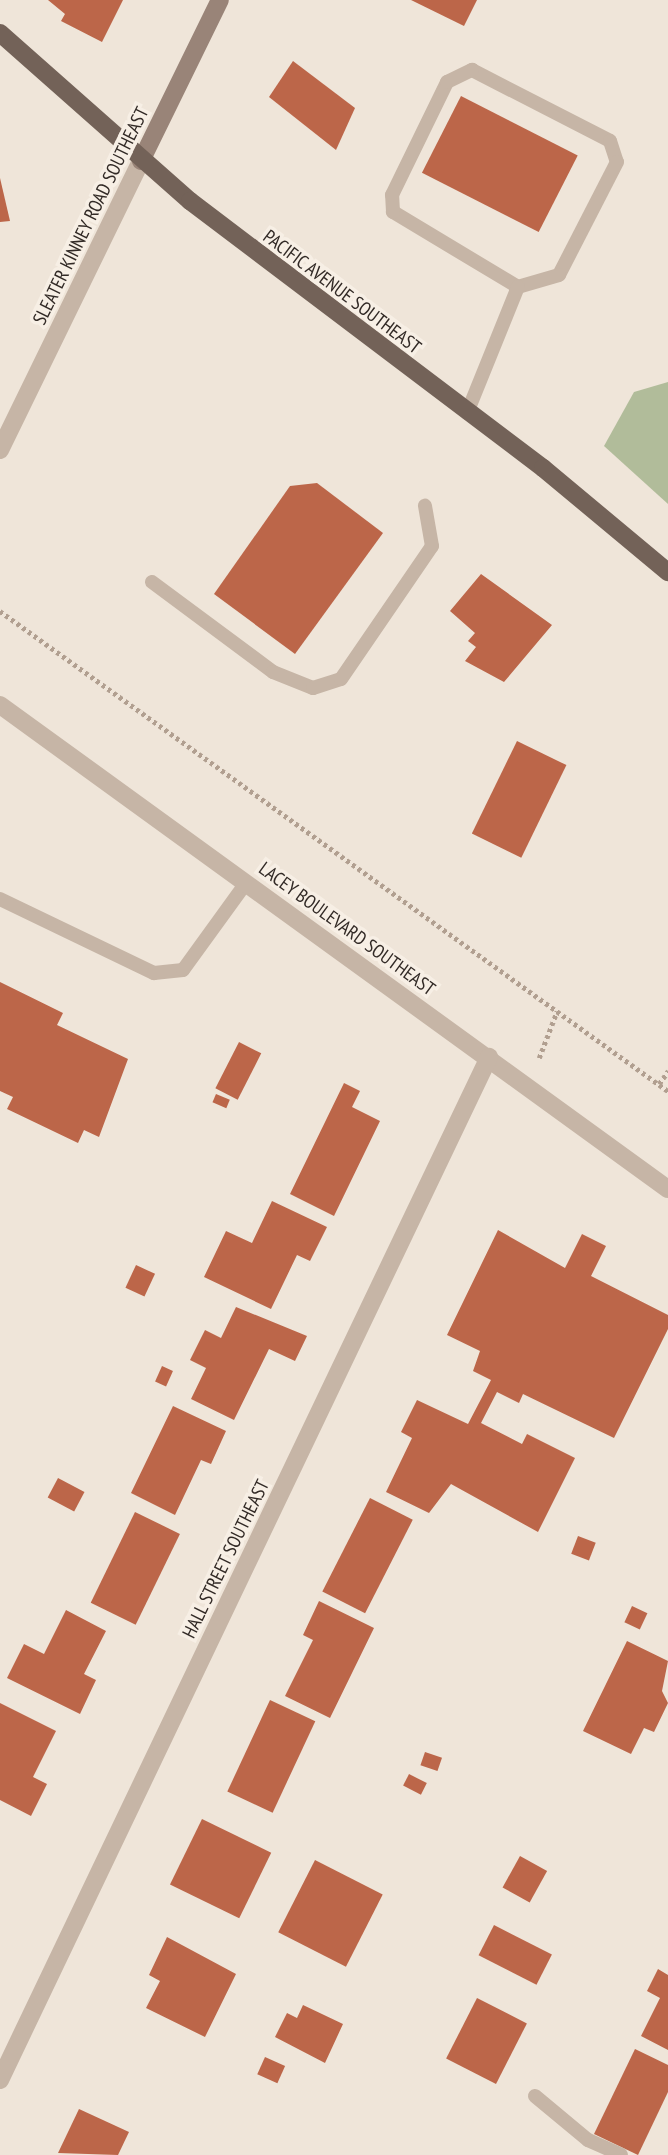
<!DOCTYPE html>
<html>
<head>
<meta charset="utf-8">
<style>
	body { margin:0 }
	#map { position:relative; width:668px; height:2155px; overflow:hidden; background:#efe5d9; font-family:"PT Sans Narrow",sans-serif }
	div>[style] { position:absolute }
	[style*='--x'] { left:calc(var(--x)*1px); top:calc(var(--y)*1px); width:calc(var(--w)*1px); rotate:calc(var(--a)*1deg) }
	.green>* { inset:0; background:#b1bc9a }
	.building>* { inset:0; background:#bc6649; transform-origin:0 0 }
	.path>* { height:4.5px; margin-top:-2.25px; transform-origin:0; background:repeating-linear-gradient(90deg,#b19f90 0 3.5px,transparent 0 7px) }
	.service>* { height:14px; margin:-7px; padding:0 7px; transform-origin:7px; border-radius:7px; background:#c6b5a6 }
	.minor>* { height:18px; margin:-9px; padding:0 9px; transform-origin:9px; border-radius:9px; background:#c6b5a6 }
	.tertiary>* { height:18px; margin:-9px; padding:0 9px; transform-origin:9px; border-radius:9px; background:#c6b5a6 }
	.secondary>* { height:18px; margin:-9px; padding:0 9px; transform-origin:9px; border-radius:9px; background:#998478 }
	.primary>* { height:18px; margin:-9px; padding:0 9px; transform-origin:9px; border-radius:9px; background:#736258 }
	span { translate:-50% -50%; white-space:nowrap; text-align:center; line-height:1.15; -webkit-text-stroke:7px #f7efe5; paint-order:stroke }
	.street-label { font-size:19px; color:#322a26 }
</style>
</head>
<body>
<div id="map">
	<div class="green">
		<i style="clip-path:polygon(668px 382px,668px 504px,604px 446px,634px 392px)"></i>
	</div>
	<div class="building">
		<i style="clip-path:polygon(48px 0,123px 0,102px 42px,61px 21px,65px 14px)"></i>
		<i style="clip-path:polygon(411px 0,477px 0,464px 26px)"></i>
		<i style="clip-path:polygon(293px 61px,355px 108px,336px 150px,269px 97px)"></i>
		<i style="left:461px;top:96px;width:131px;height:86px;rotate:27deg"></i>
		<i style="clip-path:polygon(0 178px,10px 221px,0 222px)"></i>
		<i style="clip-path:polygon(317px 483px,383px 533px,295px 654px,214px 594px,290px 486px)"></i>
		<i style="clip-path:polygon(481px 574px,552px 625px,504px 682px,465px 661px,476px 647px,468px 641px,475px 633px,450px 611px)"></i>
		<i style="left:517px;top:741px;width:55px;height:103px;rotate:26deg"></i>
		<i style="clip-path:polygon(0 982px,63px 1013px,57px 1025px,128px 1059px,99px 1137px,84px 1130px,78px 1143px,7px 1109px,13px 1097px,0 1091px)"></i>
		<i style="left:239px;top:1042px;width:25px;height:52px;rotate:27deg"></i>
		<i style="clip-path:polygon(344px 1083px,360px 1091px,352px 1107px,380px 1121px,334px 1216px,290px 1194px)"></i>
		<i style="left:216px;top:1094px;width:15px;height:9px;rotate:23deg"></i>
		<i style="clip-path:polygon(272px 1201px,327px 1227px,310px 1261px,297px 1255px,271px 1309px,204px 1277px,226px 1231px,252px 1243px)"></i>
		<i style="clip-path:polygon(498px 1230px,565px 1268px,582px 1234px,606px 1246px,591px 1276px,668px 1315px,668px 1329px,614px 1438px,523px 1394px,519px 1403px,497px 1392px,481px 1423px,522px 1444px,527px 1434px,575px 1458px,538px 1532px,451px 1484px,429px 1513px,386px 1492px,412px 1438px,401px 1432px,417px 1400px,468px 1424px,491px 1380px,473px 1371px,480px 1351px,447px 1335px)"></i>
		<i style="left:136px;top:1265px;width:21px;height:25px;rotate:25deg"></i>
		<i style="clip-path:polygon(236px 1307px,307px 1336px,295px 1361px,269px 1349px,234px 1420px,191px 1399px,206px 1368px,190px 1360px,205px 1330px,221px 1338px)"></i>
		<i style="left:162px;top:1366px;width:12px;height:17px;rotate:24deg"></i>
		<i style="clip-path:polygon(173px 1406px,226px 1431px,211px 1464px,201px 1460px,175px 1515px,131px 1493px)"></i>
		<i style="left:58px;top:1478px;width:30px;height:22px;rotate:28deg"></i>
		<i style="left:370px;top:1498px;width:48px;height:105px;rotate:27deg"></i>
		<i style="left:135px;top:1512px;width:50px;height:101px;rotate:26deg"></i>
		<i style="left:578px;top:1536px;width:19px;height:19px;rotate:21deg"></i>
		<i style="clip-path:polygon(319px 1601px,374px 1628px,330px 1718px,285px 1696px,313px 1640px,303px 1635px)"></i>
		<i style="left:632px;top:1606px;width:17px;height:18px;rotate:25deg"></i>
		<i style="clip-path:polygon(66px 1610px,106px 1631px,84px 1674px,96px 1680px,80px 1714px,7px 1678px,24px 1644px,44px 1654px)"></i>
		<i style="clip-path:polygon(627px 1641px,668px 1661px,662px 1691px,668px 1703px,654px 1732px,644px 1728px,631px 1754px,583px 1731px)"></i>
		<i style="left:270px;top:1700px;width:50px;height:101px;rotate:25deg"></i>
		<i style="clip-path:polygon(0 1703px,56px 1731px,33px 1777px,47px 1784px,31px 1816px,0 1800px)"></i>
		<i style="left:425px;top:1752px;width:18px;height:14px;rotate:19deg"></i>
		<i style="left:409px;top:1774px;width:20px;height:13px;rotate:27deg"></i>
		<i style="left:202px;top:1819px;width:77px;height:73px;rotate:26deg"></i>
		<i style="left:520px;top:1856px;width:31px;height:36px;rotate:29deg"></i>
		<i style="left:315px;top:1860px;width:76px;height:81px;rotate:27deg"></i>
		<i style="left:494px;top:1925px;width:65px;height:34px;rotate:27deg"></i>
		<i style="clip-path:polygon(167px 1937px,236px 1974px,205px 2037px,146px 2008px,160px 1981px,149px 1975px)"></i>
		<i style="clip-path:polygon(658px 1969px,668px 1975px,668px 2050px,641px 2036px,660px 1998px,647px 1991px)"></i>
		<i style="left:477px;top:1998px;width:56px;height:68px;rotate:27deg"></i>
		<i style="clip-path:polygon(303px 2005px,343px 2024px,325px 2063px,275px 2037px,287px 2013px,297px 2018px)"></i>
		<i style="clip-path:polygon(635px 2049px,668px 2065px,668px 2092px,638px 2155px,594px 2134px)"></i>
		<i style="left:265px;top:2057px;width:22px;height:19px;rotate:24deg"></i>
		<i style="clip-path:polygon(79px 2109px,129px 2132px,118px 2155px,58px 2153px)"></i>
	</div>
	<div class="path">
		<i style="--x:0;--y:611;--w:823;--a:35.7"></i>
		<i style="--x:539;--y:1058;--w:50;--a:-69"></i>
		<i style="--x:659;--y:1084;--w:16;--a:-55"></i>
	</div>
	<div class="service">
		<i style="--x:472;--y:70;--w:155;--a:27.2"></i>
		<i style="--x:610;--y:141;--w:22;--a:72"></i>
		<i style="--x:617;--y:162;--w:127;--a:117.2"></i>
		<i style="--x:559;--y:275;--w:43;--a:163.7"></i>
		<i style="--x:518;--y:287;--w:146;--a:-149"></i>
		<i style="--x:393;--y:212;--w:17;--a:-93"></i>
		<i style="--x:392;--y:195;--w:126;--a:-64"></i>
		<i style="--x:447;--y:82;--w:28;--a:-26"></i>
		<i style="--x:467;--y:413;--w:136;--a:-68"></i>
		<i style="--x:152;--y:582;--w:151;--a:36.6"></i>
		<i style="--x:273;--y:672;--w:43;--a:21.8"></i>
		<i style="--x:313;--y:688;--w:29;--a:-18"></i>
		<i style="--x:341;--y:679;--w:161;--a:-55.6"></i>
		<i style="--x:432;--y:546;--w:41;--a:-99.9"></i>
		<i style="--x:0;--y:899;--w:171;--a:25.7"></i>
		<i style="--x:154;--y:973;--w:29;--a:-6"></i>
		<i style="--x:183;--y:970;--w:107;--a:-54.1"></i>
		<i style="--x:535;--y:2096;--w:69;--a:39.7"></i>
		<i style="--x:588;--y:2140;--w:36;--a:24"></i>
	</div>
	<div class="minor">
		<i style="--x:0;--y:705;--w:825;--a:35.93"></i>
		<i style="--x:0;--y:2080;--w:1134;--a:-64.45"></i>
	</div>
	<div class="tertiary">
		<i style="--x:0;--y:450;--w:322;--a:-64"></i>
	</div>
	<div class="secondary">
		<i style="--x:141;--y:161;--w:179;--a:-63.9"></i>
	</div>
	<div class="primary">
		<i style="--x:0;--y:33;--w:254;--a:41.5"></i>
		<i style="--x:190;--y:201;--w:443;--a:37.1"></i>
		<i style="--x:543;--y:468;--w:163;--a:39.8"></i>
	</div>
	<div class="street-label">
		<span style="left:91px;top:216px;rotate:-64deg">SLEATER KINNEY ROAD SOUTHEAST</span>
		<span style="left:342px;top:292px;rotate:37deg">PACIFIC AVENUE SOUTHEAST</span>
		<span style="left:347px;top:929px;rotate:36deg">LACEY BOULEVARD SOUTHEAST</span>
		<span style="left:226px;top:1559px;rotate:-64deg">HALL STREET SOUTHEAST</span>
	</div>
</div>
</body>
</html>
